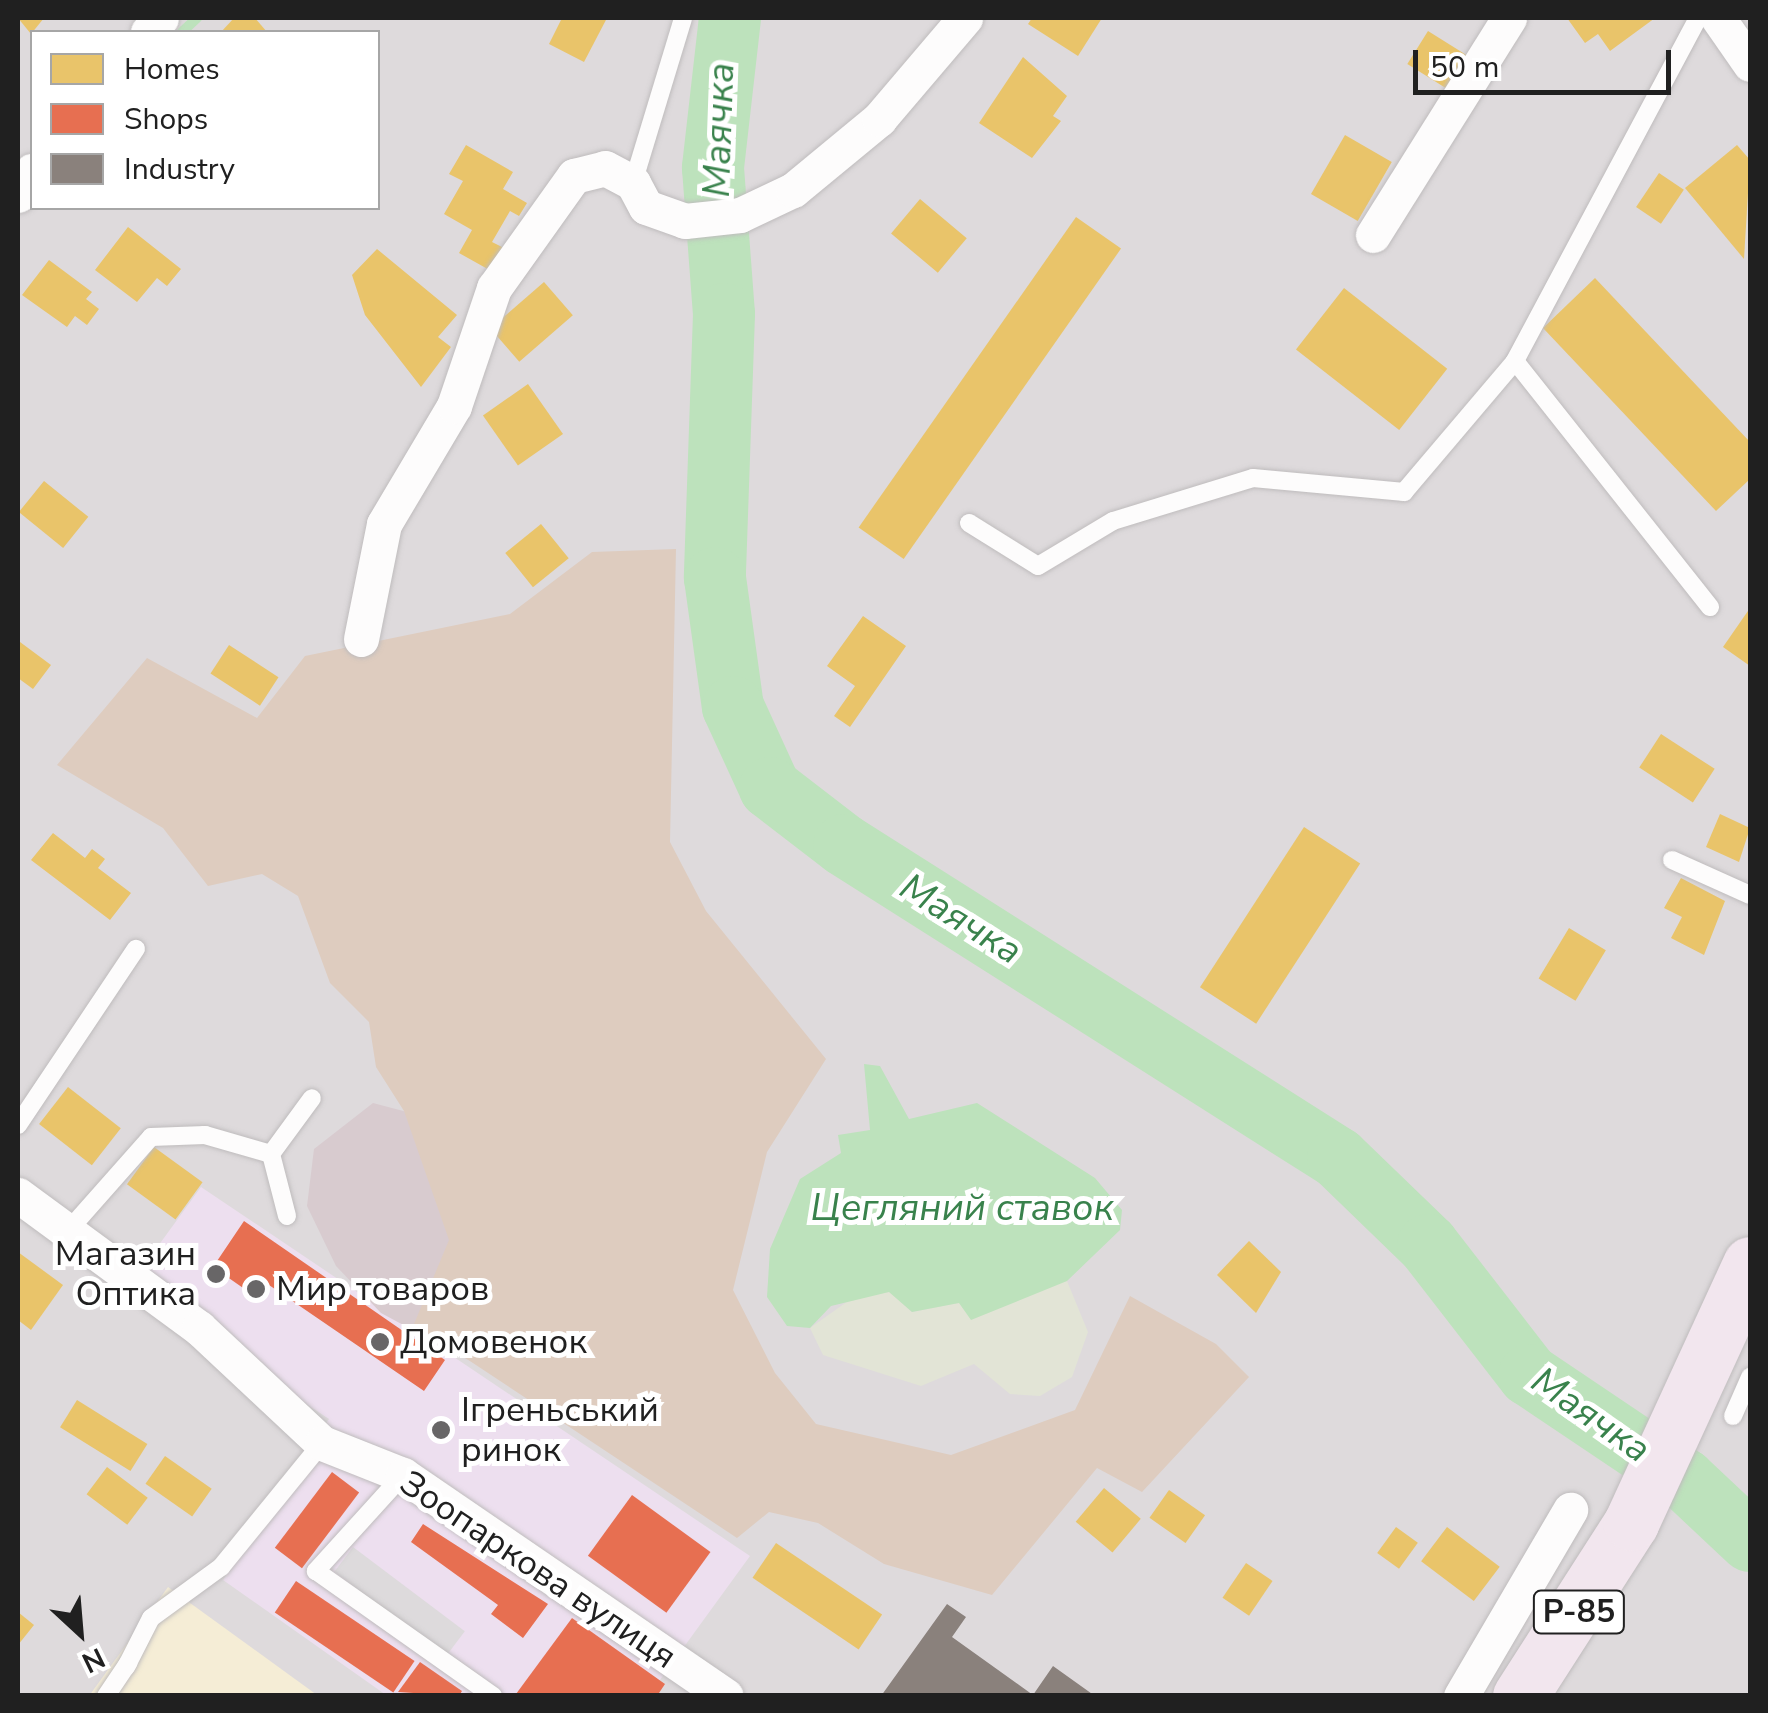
<!DOCTYPE html>
<html>
<head>
<meta charset="utf-8">
<style>
	body { margin:0 }
	#map { position:relative; width:1768px; height:1713px; overflow:hidden; background:#efe9ec; font-family:"Nunito Sans",sans-serif }
	div>[style] { position:absolute }
	[style*='--x'] { left:calc(var(--x)*1px); top:calc(var(--y)*1px); width:calc(var(--w)*1px); rotate:calc(var(--a)*1deg) }
	.residential>* { inset:0; background:#dedadc }
	.commercial>* { inset:0; background:#eddfef }
	.religious>* { inset:0; background:#dddadc; transform-origin:0 0 }
	.construction>* { inset:0; background:#d8cbcf }
	.forest>* { inset:0; background:#deccbf }
	.wetland>* { inset:0; background:#e2e4d6 }
	.park>* { inset:0; background:#f5edd6 }
	.water>* { inset:0; background:#bde2bc }
	.homes>* { inset:0; background:#e9c46a; transform-origin:0 0 }
	.shops>* { inset:0; background:#e76f51; transform-origin:0 0 }
	.industry>* { inset:0; background:#8a817c }
	.stream>* { height:10px; margin:-5px; padding:0 5px; transform-origin:5px; border-radius:5px; background:#bde2bc }
	.river>* { height:62px; margin:-31px; padding:0 31px; transform-origin:31px; border-radius:31px; background:#bde2bc }
	.roads { filter:drop-shadow(0 0 2px #bfbcbd) drop-shadow(0 0 2px #bfbcbd) }
	.lane>* { height:18px; margin:-9px; padding:0 9px; transform-origin:9px; border-radius:9px; background:#fdfcfc }
	.street>* { height:35px; margin:-17.5px; padding:0 17.5px; transform-origin:17.5px; border-radius:17.5px; background:#fdfcfc }
	.primary>* { height:55px; margin:-27.5px; padding:0 27.5px; transform-origin:27.5px; border-radius:27.5px; background:#f2e6ee }
	.dots>* { width:28px; height:28px; translate:-50% -50%; box-sizing:border-box; border:5px solid #fff; border-radius:50% }
	span { translate:-50% -50%; white-space:nowrap; text-align:center; line-height:1.15; -webkit-text-stroke:10px #fff; paint-order:stroke }
	.shield-label span { padding:2px 8px; background:#fff; border:2px solid; border-radius:8px; -webkit-text-stroke-width:0 }
	.shield-label { font-size:32px; color:#202020; font-weight:700 }
	.poi-label { font-size:35px; color:#202020 }
	.right { translate:-100% -50%; text-align:right }
	.left { translate:0 -50%; text-align:left }
	.street-label { font-size:35px; color:#202020 }
	.water-label { font-size:38px; color:#39824c; font-style:italic }
	.frame { position:absolute; inset:0; border:20px solid #202020; pointer-events:none }
	.legend { position:absolute; left:30px; top:30px; width:350px; height:180px; box-sizing:border-box; background:#fff; border:2px solid #a6a6a6; margin:0; padding:12px 18px; list-style:none; font-size:30px; color:#202020 }
	.legend li { display:flex; align-items:center; gap:20px; height:50px }
	.legend b { width:50px; border:2px solid #a6a6a6 }
	.north { position:absolute; left:30px; top:1583px; width:100px; height:100px; -webkit-text-stroke:8px #fff; paint-order:stroke; rotate:154deg; font-size:28px; font-weight:700; line-height:40px; text-align:center; color:#202020 }
	.north::after { content:''; display:block; margin:auto; width:35px; height:45px; background:#202020; clip-path:polygon(50% 0,100% 100%,50% 72%,0 100%) }
	.scale { position:absolute; left:1413px; top:50px; width:258px; height:45px; box-sizing:border-box; border:5px solid #202020; border-top:0; padding-left:12px; font-size:30px; line-height:35px; white-space:nowrap; color:#202020; -webkit-text-stroke:8px #fff; paint-order:stroke }
</style>
</head>
<body>
<div id="map">
	<div class="residential">
		<i style="clip-path:polygon(evenodd,18px 18px,1750px 18px,1750px 1695px,18px 1695px,18px 18px,32px 32px,378px 32px,378px 208px,32px 208px,32px 32px)"></i>
	</div>
	<div class="commercial">
		<i style="clip-path:polygon(201px 1187px,750px 1556px,649px 1695px,386px 1695px,223px 1580px,329px 1419px,129px 1286px)"></i>
	</div>
	<div class="religious">
		<i style="left:353px;top:1547px;width:140px;height:31px;rotate:37deg"></i>
	</div>
	<div class="construction">
		<i style="clip-path:polygon(373px 1103px,407px 1112px,534px 1395px,381px 1313px,336px 1266px,307px 1206px,314px 1149px)"></i>
	</div>
	<div class="forest">
		<i style="clip-path:polygon(676px 549px,670px 842px,706px 911px,826px 1059px,767px 1152px,733px 1290px,775px 1373px,816px 1424px,951px 1455px,1075px 1410px,1130px 1296px,1216px 1344px,1249px 1377px,1142px 1492px,1097px 1468px,992px 1595px,884px 1564px,818px 1523px,769px 1512px,737px 1538px,414px 1324px,449px 1240px,404px 1111px,376px 1067px,369px 1022px,330px 983px,298px 896px,262px 874px,208px 886px,163px 828px,57px 765px,147px 658px,257px 718px,305px 656px,510px 614px,592px 552px)"></i>
	</div>
	<div class="wetland">
		<i style="clip-path:polygon(1067px 1281px,1088px 1332px,1072px 1377px,1040px 1396px,1010px 1394px,974px 1364px,921px 1386px,823px 1355px,810px 1328px,858px 1294px,890px 1292px,912px 1312px)"></i>
	</div>
	<div class="park">
		<i style="clip-path:polygon(168px 1587px,317px 1695px,89px 1696px)"></i>
	</div>
	<div class="water">
		<i style="clip-path:polygon(864px 1064px,880px 1066px,909px 1119px,977px 1103px,1095px 1178px,1122px 1210px,1120px 1230px,1067px 1281px,971px 1320px,959px 1303px,912px 1312px,889px 1292px,831px 1306px,810px 1328px,787px 1326px,767px 1297px,770px 1249px,800px 1179px,841px 1153px,838px 1135px,870px 1130px)"></i>
	</div>
	<div class="homes">
		<i style="clip-path:polygon(18px 18px,44px 18px,31px 34px)"></i>
		<i style="clip-path:polygon(234px 18px,255px 18px,267px 32px,221px 32px)"></i>
		<i style="clip-path:polygon(562px 18px,607px 18px,584px 62px,549px 44px)"></i>
		<i style="clip-path:polygon(1032px 18px,1102px 18px,1078px 56px,1028px 24px)"></i>
		<i style="clip-path:polygon(1567px 18px,1655px 18px,1610px 51px,1598px 34px,1585px 43px)"></i>
		<i style="left:1428px;top:31px;width:49px;height:39px;rotate:32deg"></i>
		<i style="clip-path:polygon(1023px 57px,1067px 96px,1053px 116px,1061px 121px,1032px 158px,979px 123px)"></i>
		<i style="left:1345px;top:135px;width:54px;height:68px;rotate:30deg"></i>
		<i style="clip-path:polygon(466px 145px,513px 172px,503px 189px,527px 203px,519px 216px,510px 211px,492px 242px,506px 249px,493px 272px,459px 253px,472px 230px,444px 214px,463px 181px,449px 174px)"></i>
		<i style="clip-path:polygon(1737px 145px,1750px 160px,1744px 259px,1685px 188px)"></i>
		<i style="left:1659px;top:173px;width:30px;height:41px;rotate:34deg"></i>
		<i style="left:920px;top:199px;width:61px;height:45px;rotate:40deg"></i>
		<i style="left:1076px;top:217px;width:55px;height:379px;rotate:35deg"></i>
		<i style="clip-path:polygon(128px 227px,181px 269px,167px 286px,157px 278px,137px 302px,95px 270px)"></i>
		<i style="clip-path:polygon(377px 249px,457px 315px,438px 337px,451px 347px,421px 387px,365px 315px,352px 275px)"></i>
		<i style="clip-path:polygon(49px 260px,92px 292px,86px 299px,99px 309px,87px 325px,75px 316px,67px 327px,22px 295px)"></i>
		<i style="clip-path:polygon(1595px 278px,1750px 442px,1750px 479px,1716px 511px,1543px 328px)"></i>
		<i style="left:544px;top:282px;width:44px;height:71px;rotate:49deg"></i>
		<i style="left:1344px;top:288px;width:131px;height:78px;rotate:38deg"></i>
		<i style="left:528px;top:384px;width:61px;height:55px;rotate:55deg"></i>
		<i style="left:44px;top:481px;width:57px;height:40px;rotate:39deg"></i>
		<i style="left:541px;top:524px;width:44px;height:46px;rotate:51deg"></i>
		<i style="clip-path:polygon(1750px 608px,1750px 666px,1723px 647px)"></i>
		<i style="clip-path:polygon(863px 616px,906px 646px,850px 727px,834px 716px,855px 686px,827px 666px)"></i>
		<i style="clip-path:polygon(20px 642px,51px 665px,33px 689px,18px 678px)"></i>
		<i style="left:229px;top:645px;width:59px;height:34px;rotate:33deg"></i>
		<i style="left:1661px;top:734px;width:64px;height:40px;rotate:33deg"></i>
		<i style="clip-path:polygon(1720px 814px,1750px 828px,1739px 862px,1706px 847px)"></i>
		<i style="left:1304px;top:827px;width:67px;height:191px;rotate:33deg"></i>
		<i style="clip-path:polygon(53px 833px,85px 858px,92px 849px,105px 859px,98px 868px,131px 893px,110px 920px,31px 860px)"></i>
		<i style="clip-path:polygon(1681px 878px,1725px 901px,1704px 955px,1671px 938px,1682px 917px,1664px 908px)"></i>
		<i style="left:1569px;top:928px;width:43px;height:59px;rotate:31deg"></i>
		<i style="left:68px;top:1087px;width:67px;height:47px;rotate:38deg"></i>
		<i style="left:154px;top:1147px;width:60px;height:46px;rotate:36deg"></i>
		<i style="clip-path:polygon(1249px 1241px,1281px 1272px,1256px 1313px,1217px 1275px)"></i>
		<i style="clip-path:polygon(18px 1252px,63px 1285px,31px 1330px,18px 1320px)"></i>
		<i style="left:77px;top:1400px;width:83px;height:32px;rotate:32deg"></i>
		<i style="left:165px;top:1456px;width:57px;height:34px;rotate:35deg"></i>
		<i style="left:107px;top:1467px;width:51px;height:34px;rotate:37deg"></i>
		<i style="left:1104px;top:1488px;width:48px;height:44px;rotate:40deg"></i>
		<i style="left:1169px;top:1490px;width:44px;height:34px;rotate:35deg"></i>
		<i style="left:1396px;top:1527px;width:27px;height:32px;rotate:36deg"></i>
		<i style="left:1447px;top:1527px;width:66px;height:43px;rotate:37deg"></i>
		<i style="left:776px;top:1543px;width:128px;height:42px;rotate:34deg"></i>
		<i style="left:1246px;top:1563px;width:32px;height:42px;rotate:34deg"></i>
		<i style="clip-path:polygon(18px 1612px,34px 1625px,18px 1645px)"></i>
	</div>
	<div class="shops">
		<i style="clip-path:polygon(244px 1221px,445px 1360px,424px 1391px,269px 1285px,259px 1299px,213px 1267px)"></i>
		<i style="left:332px;top:1472px;width:34px;height:95px;rotate:37deg"></i>
		<i style="left:632px;top:1495px;width:97px;height:75px;rotate:36deg"></i>
		<i style="clip-path:polygon(423px 1524px,548px 1604px,523px 1638px,491px 1614px,498px 1605px,411px 1542px)"></i>
		<i style="left:296px;top:1581px;width:143px;height:38px;rotate:34deg"></i>
		<i style="clip-path:polygon(572px 1618px,665px 1684px,657px 1696px,516px 1694px)"></i>
		<i style="clip-path:polygon(420px 1662px,462px 1691px,459px 1696px,398px 1692px)"></i>
	</div>
	<div class="industry">
		<i style="clip-path:polygon(947px 1604px,966px 1617px,952px 1637px,1033px 1695px,1053px 1666px,1095px 1696px,881px 1696px)"></i>
	</div>
	<div class="stream">
		<i style="--x:182;--y:32;--w:21;--a:-43"></i>
	</div>
	<div class="river">
		<i style="--x:730;--y:18;--w:151;--a:96.5"></i>
		<i style="--x:713;--y:168;--w:146;--a:85.7"></i>
		<i style="--x:724;--y:314;--w:264;--a:92"></i>
		<i style="--x:715;--y:578;--w:130;--a:82.1"></i>
		<i style="--x:733;--y:707;--w:89;--a:65.4"></i>
		<i style="--x:770;--y:788;--w:93;--a:37.6"></i>
		<i style="--x:844;--y:845;--w:585;--a:32.36"></i>
		<i style="--x:1338;--y:1158;--w:125;--a:44"></i>
		<i style="--x:1428;--y:1245;--w:165;--a:52.2"></i>
		<i style="--x:1529;--y:1375;--w:188;--a:33.9"></i>
		<i style="--x:1685;--y:1480;--w:89;--a:43.2"></i>
	</div>
	<div class="roads">
		<div class="lane">
			<i style="--x:1698;--y:18;--w:389;--a:118.1"></i>
			<i style="--x:1515;--y:361;--w:314;--a:51.6"></i>
			<i style="--x:633;--y:183;--w:172;--a:-73.1"></i>
			<i style="--x:969;--y:523;--w:81;--a:31.9"></i>
			<i style="--x:1038;--y:566;--w:87;--a:-31"></i>
			<i style="--x:1113;--y:521;--w:146;--a:-17.1"></i>
			<i style="--x:1253;--y:478;--w:152;--a:5.3"></i>
			<i style="--x:1404;--y:492;--w:172;--a:-49.7"></i>
			<i style="--x:1672;--y:860;--w:85;--a:24.2"></i>
			<i style="--x:18;--y:1125;--w:212;--a:-56.2"></i>
			<i style="--x:271;--y:1154;--w:69;--a:-53.8"></i>
			<i style="--x:67;--y:1232;--w:127;--a:-48.5"></i>
			<i style="--x:151;--y:1137;--w:54;--a:-2.1"></i>
			<i style="--x:205;--y:1135;--w:69;--a:16.1"></i>
			<i style="--x:271;--y:1154;--w:64;--a:75.5"></i>
			<i style="--x:1733;--y:1416;--w:43;--a:-66.4"></i>
			<i style="--x:403;--y:1475;--w:130;--a:132.2"></i>
			<i style="--x:316;--y:1571;--w:217;--a:35.2"></i>
			<i style="--x:126;--y:1667;--w:55;--a:-63"></i>
			<i style="--x:151;--y:1618;--w:87;--a:-36.1"></i>
			<i style="--x:221;--y:1567;--w:160;--a:-50.8"></i>
			<i style="--x:106;--y:1696;--w:40;--a:-56"></i>
		</div>
		<div class="street">
			<i style="--x:1718;--y:18;--w:56;--a:55.2"></i>
			<i style="--x:148;--y:32;--w:19;--a:-47"></i>
			<i style="--x:18;--y:195;--w:28;--a:-60"></i>
			<i style="--x:1373;--y:235;--w:256;--a:-57.9"></i>
			<i style="--x:361;--y:639;--w:117;--a:-78.7"></i>
			<i style="--x:384;--y:524;--w:137;--a:-59.3"></i>
			<i style="--x:454;--y:406;--w:125;--a:-71.3"></i>
			<i style="--x:494;--y:288;--w:138;--a:-54.5"></i>
			<i style="--x:574;--y:176;--w:32;--a:-14"></i>
			<i style="--x:605;--y:168;--w:32;--a:28"></i>
			<i style="--x:633;--y:183;--w:27;--a:62"></i>
			<i style="--x:646;--y:207;--w:41;--a:19.7"></i>
			<i style="--x:685;--y:221;--w:55;--a:-6.2"></i>
			<i style="--x:740;--y:215;--w:59;--a:-25.3"></i>
			<i style="--x:793;--y:190;--w:112;--a:-39.5"></i>
			<i style="--x:879;--y:119;--w:133;--a:-49.6"></i>
			<i style="--x:18;--y:1195;--w:225;--a:36.3"></i>
			<i style="--x:199;--y:1328;--w:168;--a:43.1"></i>
			<i style="--x:322;--y:1443;--w:87;--a:21.6"></i>
			<i style="--x:403;--y:1475;--w:391;--a:34.4"></i>
			<i style="--x:1461;--y:1696;--w:216;--a:-59.6"></i>
		</div>
		<div class="primary">
			<i style="--x:1520;--y:1696;--w:206;--a:-57.3"></i>
			<i style="--x:1631;--y:1523;--w:285;--a:-65.3"></i>
		</div>
	</div>
	<div class="dots">
		<i style="left:216px;top:1274px;background:#686667"></i>
		<i style="left:256px;top:1289px;background:#686667"></i>
		<i style="left:380px;top:1342px;background:#686667"></i>
		<i style="left:441px;top:1430px;background:#686667"></i>
	</div>
	<div class="shield-label">
		<span style="left:1579px;top:1612px">Р-85</span>
	</div>
	<div class="poi-label">
		<span class="right" style="left:196px;top:1274px">Магазин<br>Оптика</span>
		<span class="left" style="left:276px;top:1289px">Мир товаров</span>
		<span class="left" style="left:400px;top:1342px">Домовенок</span>
		<span class="left" style="left:461px;top:1430px">Ігреньський<br>ринок</span>
	</div>
	<div class="street-label">
		<span style="left:538px;top:1570px;rotate:34deg">Зоопаркова вулиця</span>
	</div>
	<div class="water-label">
		<span style="left:719px;top:130px;rotate:-88deg">Маячка</span>
		<span style="left:961px;top:919px;rotate:32deg">Маячка</span>
		<span style="left:962px;top:1208px">Цегляний ставок</span>
		<span style="left:1591px;top:1415px;rotate:35deg">Маячка</span>
	</div>
	<div class="frame"></div>
	<ul class="legend">
	<li><b style="height:28px;background:#e9c46a"></b>Homes</li>
	<li><b style="height:28px;background:#e76f51"></b>Shops</li>
	<li><b style="height:28px;background:#8a817c"></b>Industry</li>
	</ul>
	<div class="north">N</div>
	<div class="scale">50 m</div>
</div>
</body>
</html>
